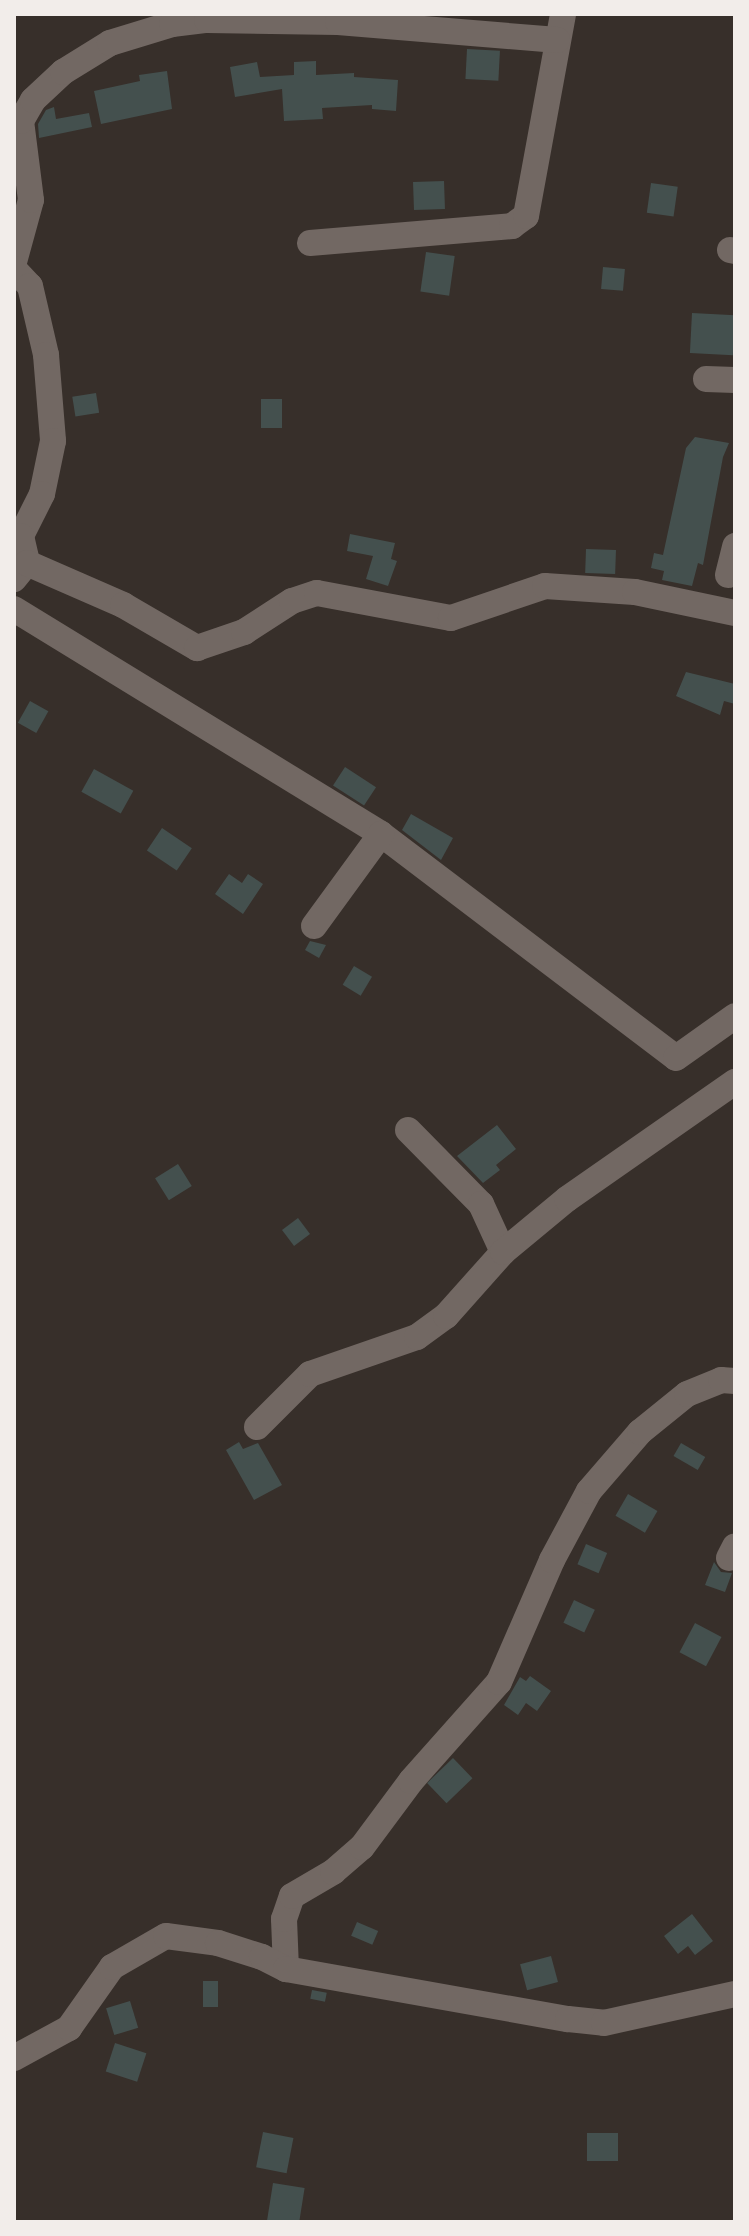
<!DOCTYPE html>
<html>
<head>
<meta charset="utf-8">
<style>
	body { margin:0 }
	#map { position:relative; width:749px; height:2236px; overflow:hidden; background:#372f2a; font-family:Helvetica,sans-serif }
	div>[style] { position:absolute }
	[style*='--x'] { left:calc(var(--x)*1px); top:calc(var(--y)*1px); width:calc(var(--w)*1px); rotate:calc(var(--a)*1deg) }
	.building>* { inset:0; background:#44504e; transform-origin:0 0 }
	.minor>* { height:26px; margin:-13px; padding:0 13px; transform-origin:13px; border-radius:13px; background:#726863 }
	span { translate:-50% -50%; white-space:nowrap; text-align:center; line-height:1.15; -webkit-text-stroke:7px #2d2521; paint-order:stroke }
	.frame { position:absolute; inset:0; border:16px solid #f2edea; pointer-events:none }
</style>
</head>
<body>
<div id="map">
	<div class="building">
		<i style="left:467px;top:49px;width:33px;height:30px;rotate:3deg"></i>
		<i style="clip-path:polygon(316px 61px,316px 75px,354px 73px,354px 77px,398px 80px,396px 111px,372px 109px,372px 105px,322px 108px,323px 119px,284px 121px,282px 89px,235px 97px,230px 67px,257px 62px,260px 77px,294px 75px,294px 62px)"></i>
		<i style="clip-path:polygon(167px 71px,172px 109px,101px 124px,94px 91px,140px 81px,139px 75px)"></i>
		<i style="clip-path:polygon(54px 107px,56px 119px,89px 113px,92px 127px,39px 138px,38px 124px,46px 110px)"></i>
		<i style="left:444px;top:181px;width:28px;height:31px;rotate:88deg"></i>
		<i style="left:651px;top:183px;width:27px;height:30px;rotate:8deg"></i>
		<i style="left:426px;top:252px;width:29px;height:40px;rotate:8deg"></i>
		<i style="left:603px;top:267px;width:22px;height:22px;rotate:5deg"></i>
		<i style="left:692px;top:313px;width:43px;height:40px;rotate:3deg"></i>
		<i style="left:96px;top:393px;width:20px;height:24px;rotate:81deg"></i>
		<i style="left:261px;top:399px;width:21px;height:29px"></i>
		<i style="clip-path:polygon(695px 437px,729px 443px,723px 457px,703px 565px,698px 563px,692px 586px,662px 580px,664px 571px,651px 568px,654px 553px,663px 555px,686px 448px)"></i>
		<i style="clip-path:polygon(350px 534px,395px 543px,391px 559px,397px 561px,388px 586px,366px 579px,373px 556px,347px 551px)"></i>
		<i style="left:586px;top:549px;width:30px;height:24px;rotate:2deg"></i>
		<i style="clip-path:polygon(686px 672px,735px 684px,735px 704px,724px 701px,720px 715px,676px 696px)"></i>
		<i style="left:30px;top:701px;width:21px;height:25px;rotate:29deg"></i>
		<i style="left:345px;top:767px;width:37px;height:22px;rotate:33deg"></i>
		<i style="left:94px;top:769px;width:45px;height:26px;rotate:29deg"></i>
		<i style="clip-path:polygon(411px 814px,453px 838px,441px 860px,402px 830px)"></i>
		<i style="left:162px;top:828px;width:36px;height:27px;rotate:34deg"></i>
		<i style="clip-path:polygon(229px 874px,242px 883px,248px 874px,263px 884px,243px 914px,215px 894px)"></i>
		<i style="clip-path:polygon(310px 941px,326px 945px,319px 958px,305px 950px)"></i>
		<i style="left:354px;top:966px;width:21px;height:22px;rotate:31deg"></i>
		<i style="clip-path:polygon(497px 1125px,516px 1149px,496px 1165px,500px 1170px,483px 1183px,457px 1156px)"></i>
		<i style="left:178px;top:1164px;width:26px;height:27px;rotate:58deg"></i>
		<i style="left:298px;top:1218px;width:20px;height:20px;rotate:53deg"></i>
		<i style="clip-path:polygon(239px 1442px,243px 1449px,258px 1443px,282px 1485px,254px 1500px,226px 1450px)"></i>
		<i style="left:681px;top:1443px;width:28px;height:15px;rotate:30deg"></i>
		<i style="left:628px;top:1494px;width:34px;height:25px;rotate:30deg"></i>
		<i style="left:586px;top:1544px;width:23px;height:22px;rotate:23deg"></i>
		<i style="clip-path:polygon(714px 1562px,721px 1572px,732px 1573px,725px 1592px,705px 1585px)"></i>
		<i style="left:574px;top:1600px;width:23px;height:25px;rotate:25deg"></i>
		<i style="left:695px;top:1623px;width:30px;height:33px;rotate:28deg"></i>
		<i style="clip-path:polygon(530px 1676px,551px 1691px,537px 1711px,526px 1703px,518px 1715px,504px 1705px,520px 1677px,526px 1681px)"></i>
		<i style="left:453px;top:1758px;width:28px;height:36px;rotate:46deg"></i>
		<i style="clip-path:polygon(692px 1914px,713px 1941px,695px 1955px,688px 1946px,678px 1954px,664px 1936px)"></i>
		<i style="left:357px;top:1922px;width:23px;height:15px;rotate:23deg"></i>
		<i style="left:551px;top:1956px;width:27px;height:32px;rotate:75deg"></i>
		<i style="left:203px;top:1981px;width:15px;height:26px"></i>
		<i style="left:312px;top:1990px;width:15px;height:9px;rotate:11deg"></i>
		<i style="left:130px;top:2001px;width:28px;height:25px;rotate:73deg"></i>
		<i style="left:115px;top:2043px;width:33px;height:30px;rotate:18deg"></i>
		<i style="left:263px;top:2132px;width:31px;height:36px;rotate:11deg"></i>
		<i style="left:587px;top:2133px;width:31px;height:28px"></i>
		<i style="left:273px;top:2183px;width:32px;height:39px;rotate:9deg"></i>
	</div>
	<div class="minor">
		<i style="--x:310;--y:243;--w:203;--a:-4.8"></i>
		<i style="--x:512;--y:226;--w:17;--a:-36"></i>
		<i style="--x:526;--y:216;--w:205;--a:-79.6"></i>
		<i style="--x:730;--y:250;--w:5;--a:11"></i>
		<i style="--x:14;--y:262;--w:64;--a:-74.7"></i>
		<i style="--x:31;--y:200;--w:80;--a:-97.2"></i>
		<i style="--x:21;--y:121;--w:24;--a:-60"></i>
		<i style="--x:33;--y:100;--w:41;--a:-43"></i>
		<i style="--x:63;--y:72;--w:55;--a:-31.7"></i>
		<i style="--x:110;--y:43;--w:65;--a:-17"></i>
		<i style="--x:172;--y:24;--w:35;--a:-7"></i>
		<i style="--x:207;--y:20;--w:131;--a:0.9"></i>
		<i style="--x:338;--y:22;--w:220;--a:4.7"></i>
		<i style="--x:14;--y:269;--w:23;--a:47"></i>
		<i style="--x:30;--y:286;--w:71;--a:76.9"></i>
		<i style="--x:46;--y:355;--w:86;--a:85.3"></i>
		<i style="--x:53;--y:441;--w:54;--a:101.7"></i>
		<i style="--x:42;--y:494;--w:47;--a:116.6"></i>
		<i style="--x:21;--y:536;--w:28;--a:77"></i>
		<i style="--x:27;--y:563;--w:21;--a:129"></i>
		<i style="--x:706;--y:379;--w:29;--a:2"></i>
		<i style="--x:27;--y:563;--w:105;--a:23.6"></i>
		<i style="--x:123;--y:605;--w:86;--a:30.2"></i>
		<i style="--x:197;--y:648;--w:50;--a:-18.8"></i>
		<i style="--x:244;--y:632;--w:57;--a:-32.9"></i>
		<i style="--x:292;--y:601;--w:26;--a:-18"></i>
		<i style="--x:317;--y:593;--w:136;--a:10.6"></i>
		<i style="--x:451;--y:618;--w:99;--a:-18.8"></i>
		<i style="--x:545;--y:586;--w:90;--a:3.8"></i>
		<i style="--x:635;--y:592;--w:102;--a:11.9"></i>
		<i style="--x:728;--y:575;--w:30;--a:-76"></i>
		<i style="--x:14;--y:609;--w:430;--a:31.5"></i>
		<i style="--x:381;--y:834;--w:370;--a:37.2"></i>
		<i style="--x:676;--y:1058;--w:72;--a:-35.4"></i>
		<i style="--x:314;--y:926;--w:114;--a:-53.9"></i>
		<i style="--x:408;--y:1130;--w:104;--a:45.4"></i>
		<i style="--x:481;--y:1204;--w:53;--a:65.4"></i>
		<i style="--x:257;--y:1427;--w:75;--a:-45"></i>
		<i style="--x:310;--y:1374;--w:113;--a:-19.1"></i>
		<i style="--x:417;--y:1337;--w:36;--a:-36"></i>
		<i style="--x:446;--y:1316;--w:86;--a:-48.3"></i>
		<i style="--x:503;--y:1252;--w:83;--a:-39.6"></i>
		<i style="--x:567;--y:1199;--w:205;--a:-34.9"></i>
		<i style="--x:729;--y:1558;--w:13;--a:-63"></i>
		<i style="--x:286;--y:1969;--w:50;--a:-92.3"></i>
		<i style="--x:284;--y:1919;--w:24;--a:-71"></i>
		<i style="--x:292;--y:1896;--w:48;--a:-30.3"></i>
		<i style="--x:333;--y:1872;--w:38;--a:-41"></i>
		<i style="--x:362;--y:1847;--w:82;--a:-53.4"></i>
		<i style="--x:411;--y:1781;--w:132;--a:-48.4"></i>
		<i style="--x:499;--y:1682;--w:133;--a:-66.5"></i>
		<i style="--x:552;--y:1560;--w:78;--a:-61.8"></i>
		<i style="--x:589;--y:1491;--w:78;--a:-49.2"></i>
		<i style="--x:640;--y:1432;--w:60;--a:-39"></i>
		<i style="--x:687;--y:1394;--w:37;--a:-22"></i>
		<i style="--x:721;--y:1380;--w:14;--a:4"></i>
		<i style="--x:14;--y:2058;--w:63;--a:-28.6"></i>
		<i style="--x:69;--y:2028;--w:75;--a:-54.8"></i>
		<i style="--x:112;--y:1967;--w:62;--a:-29.9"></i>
		<i style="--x:166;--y:1936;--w:52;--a:7.7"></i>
		<i style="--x:218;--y:1943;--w:46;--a:17.7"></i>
		<i style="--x:262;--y:1957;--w:27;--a:27"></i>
		<i style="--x:286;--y:1969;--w:286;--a:10.1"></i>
		<i style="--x:568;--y:2019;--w:36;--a:6"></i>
		<i style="--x:604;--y:2023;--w:134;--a:-12.5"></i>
	</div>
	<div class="frame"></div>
</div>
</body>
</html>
